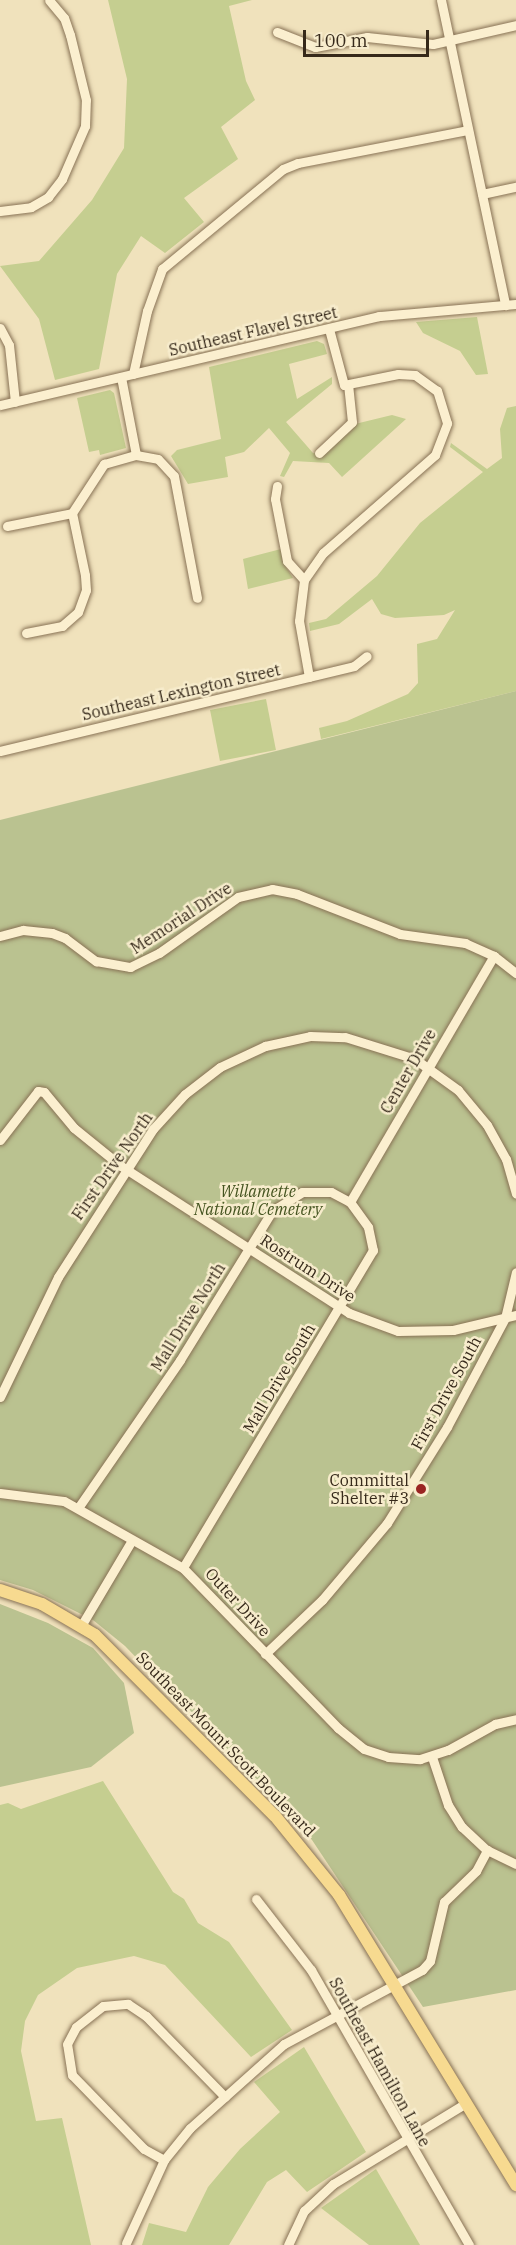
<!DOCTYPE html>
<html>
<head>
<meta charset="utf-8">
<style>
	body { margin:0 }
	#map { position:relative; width:516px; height:2245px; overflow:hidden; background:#f0e2bc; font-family:"IBM Plex Serif",serif }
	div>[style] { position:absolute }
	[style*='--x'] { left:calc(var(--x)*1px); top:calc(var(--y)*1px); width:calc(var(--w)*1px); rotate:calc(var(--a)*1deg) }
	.green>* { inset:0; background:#c5ce90; transform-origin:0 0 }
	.cemetery>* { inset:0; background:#bac290 }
	.roads { filter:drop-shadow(0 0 2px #887255) drop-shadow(0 0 2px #887255) }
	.minor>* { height:9px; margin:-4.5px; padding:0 4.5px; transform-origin:4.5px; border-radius:4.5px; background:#fbefcf }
	.major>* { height:12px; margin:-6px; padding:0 6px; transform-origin:6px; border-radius:6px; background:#f7da90 }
	.dots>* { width:16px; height:16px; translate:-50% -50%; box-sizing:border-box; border:3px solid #f7eccc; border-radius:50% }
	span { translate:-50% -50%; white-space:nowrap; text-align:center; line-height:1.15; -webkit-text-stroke:5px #f7eccc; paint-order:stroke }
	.street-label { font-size:16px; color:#36291a }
	.park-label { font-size:16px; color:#455420; font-style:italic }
	.poi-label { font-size:16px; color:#36291a }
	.right { translate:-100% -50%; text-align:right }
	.scale { position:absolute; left:303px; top:30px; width:126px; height:27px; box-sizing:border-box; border:3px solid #36291a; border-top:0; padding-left:8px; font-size:18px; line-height:21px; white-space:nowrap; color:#36291a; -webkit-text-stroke:4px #f7eccc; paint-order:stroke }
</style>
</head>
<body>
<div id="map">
	<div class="green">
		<i style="clip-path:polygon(108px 0,252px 0,229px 6px,246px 81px,255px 100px,221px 127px,238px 159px,184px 198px,204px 222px,165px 253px,141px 236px,117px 274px,99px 369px,55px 380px,39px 319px,0 266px,39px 261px,92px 200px,124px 148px,127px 79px)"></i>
		<i style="clip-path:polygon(477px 317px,488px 374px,476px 375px,460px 351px,423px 333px,416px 322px)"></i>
		<i style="clip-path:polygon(317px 341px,324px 344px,327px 354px,289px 364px,297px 399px,332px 377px,332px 384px,286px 422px,313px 453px,325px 454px,355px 424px,392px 415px,406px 419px,342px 477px,329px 463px,293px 461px,284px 477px,280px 476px,290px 453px,269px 428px,244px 452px,225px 457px,228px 477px,188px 484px,171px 456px,177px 450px,221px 439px,209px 367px)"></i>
		<i style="clip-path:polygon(110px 390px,114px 393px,126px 448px,100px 455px,99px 450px,89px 452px,77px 398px)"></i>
		<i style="clip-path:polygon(516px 406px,516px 691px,321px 739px,319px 728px,347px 721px,408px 694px,418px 683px,417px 644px,437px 639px,455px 610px,444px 615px,395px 618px,381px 614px,372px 599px,339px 624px,310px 631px,309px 623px,326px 619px,377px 576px,420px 523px,483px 472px,450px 447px,451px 443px,487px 469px,502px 458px,500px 429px,507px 408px)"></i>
		<i style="clip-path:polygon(281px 549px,284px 564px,293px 578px,248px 589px,243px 559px)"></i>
		<i style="left:266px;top:699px;width:52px;height:57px;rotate:79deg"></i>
		<i style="clip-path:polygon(103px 1781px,173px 1892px,184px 1899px,198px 1923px,229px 1942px,292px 2030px,251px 2057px,165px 1965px,134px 1956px,77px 1968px,38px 1995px,25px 2021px,21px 2051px,36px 2121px,62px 2118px,91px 2245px,0 2245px,0 1805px,8px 1803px,21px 1809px)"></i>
		<i style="clip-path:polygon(304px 2047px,366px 2152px,307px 2192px,286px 2170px,267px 2182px,229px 2245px,142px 2245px,149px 2223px,186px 2232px,208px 2187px,240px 2149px,280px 2112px,254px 2082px)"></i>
		<i style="clip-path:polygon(376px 2169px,420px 2245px,369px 2245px,321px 2208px)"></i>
	</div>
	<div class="cemetery">
		<i style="clip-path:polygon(516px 691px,516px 1990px,423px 2007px,312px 1840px,125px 1646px,93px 1620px,33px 1590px,0 1580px,0 820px)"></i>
		<i style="clip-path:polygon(0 1604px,48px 1623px,93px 1648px,124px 1683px,134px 1733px,91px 1767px,0 1787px)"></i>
	</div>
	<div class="roads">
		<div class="minor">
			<i style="--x:441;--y:0;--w:312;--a:78.1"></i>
			<i style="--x:277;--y:32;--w:41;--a:21.5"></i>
			<i style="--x:315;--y:47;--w:53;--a:-10.9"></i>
			<i style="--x:367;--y:37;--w:66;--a:6.1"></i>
			<i style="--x:433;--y:44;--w:85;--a:-12.9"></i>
			<i style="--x:482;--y:194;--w:35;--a:-12"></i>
			<i style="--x:0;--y:211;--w:31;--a:-7"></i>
			<i style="--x:31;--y:207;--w:20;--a:-30"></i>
			<i style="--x:48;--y:197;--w:23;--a:-52"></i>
			<i style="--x:62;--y:179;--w:58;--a:-66.5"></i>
			<i style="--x:85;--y:126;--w:26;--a:-88"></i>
			<i style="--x:86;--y:100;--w:67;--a:-103.8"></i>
			<i style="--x:70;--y:35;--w:18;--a:-109"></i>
			<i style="--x:64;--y:18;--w:23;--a:-130"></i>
			<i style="--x:0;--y:328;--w:19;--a:62"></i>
			<i style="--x:9;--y:345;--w:57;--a:84"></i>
			<i style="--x:133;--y:374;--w:65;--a:-77.5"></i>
			<i style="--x:147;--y:311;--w:45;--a:-70.3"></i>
			<i style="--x:162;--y:269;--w:157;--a:-39.6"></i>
			<i style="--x:283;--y:169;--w:16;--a:-22"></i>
			<i style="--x:298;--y:163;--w:173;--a:-11"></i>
			<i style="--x:121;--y:377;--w:79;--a:79.1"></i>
			<i style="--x:0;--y:405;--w:389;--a:-13.2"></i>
			<i style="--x:379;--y:316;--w:138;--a:-5"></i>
			<i style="--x:319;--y:453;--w:45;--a:-43.2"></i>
			<i style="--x:352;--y:422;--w:36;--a:-96"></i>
			<i style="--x:277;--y:486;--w:13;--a:99"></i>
			<i style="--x:275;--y:499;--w:63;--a:79"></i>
			<i style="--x:287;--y:561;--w:25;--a:48"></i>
			<i style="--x:7;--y:526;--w:66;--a:-11.3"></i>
			<i style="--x:26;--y:633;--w:37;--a:-11"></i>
			<i style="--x:62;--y:626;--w:21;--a:-41"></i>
			<i style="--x:78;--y:612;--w:23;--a:-70"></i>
			<i style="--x:86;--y:590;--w:15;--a:-94"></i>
			<i style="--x:85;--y:575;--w:63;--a:-101.8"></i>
			<i style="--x:72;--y:513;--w:59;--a:-56.9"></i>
			<i style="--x:104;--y:464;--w:33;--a:-16"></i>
			<i style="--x:136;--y:455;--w:22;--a:10"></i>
			<i style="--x:158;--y:459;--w:23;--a:47"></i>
			<i style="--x:174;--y:476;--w:124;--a:79.3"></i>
			<i style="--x:309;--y:677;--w:57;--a:-100.1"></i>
			<i style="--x:299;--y:621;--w:41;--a:-83"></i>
			<i style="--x:304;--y:580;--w:33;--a:-55"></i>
			<i style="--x:323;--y:553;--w:149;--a:-41.2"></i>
			<i style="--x:435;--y:455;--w:34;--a:-69"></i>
			<i style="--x:447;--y:423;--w:34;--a:-107"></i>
			<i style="--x:437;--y:391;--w:27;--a:-144"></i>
			<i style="--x:415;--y:375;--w:17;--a:-177"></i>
			<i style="--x:398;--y:374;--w:55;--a:168.5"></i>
			<i style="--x:344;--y:385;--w:58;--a:-105"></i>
			<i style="--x:0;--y:751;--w:364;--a:-13.5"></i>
			<i style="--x:354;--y:666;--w:16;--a:-38"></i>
			<i style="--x:0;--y:936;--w:24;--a:-15"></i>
			<i style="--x:23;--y:930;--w:29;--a:6"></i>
			<i style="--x:52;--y:933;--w:14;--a:21"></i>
			<i style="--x:65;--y:938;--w:39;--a:37"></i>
			<i style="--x:96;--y:961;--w:35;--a:10"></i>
			<i style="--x:130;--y:967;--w:32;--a:-26"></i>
			<i style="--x:159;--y:953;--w:97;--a:-35.3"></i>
			<i style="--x:238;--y:897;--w:35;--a:-13"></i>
			<i style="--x:272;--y:889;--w:25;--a:11"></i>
			<i style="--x:297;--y:894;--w:110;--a:21.2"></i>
			<i style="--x:400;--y:934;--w:66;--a:7.9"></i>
			<i style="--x:465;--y:943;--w:32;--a:24"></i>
			<i style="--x:494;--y:956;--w:28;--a:38"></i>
			<i style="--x:0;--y:1140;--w:62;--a:-52.2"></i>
			<i style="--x:38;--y:1091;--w:6;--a:9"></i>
			<i style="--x:44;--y:1092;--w:47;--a:50.2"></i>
			<i style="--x:74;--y:1128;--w:60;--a:39"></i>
			<i style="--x:121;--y:1166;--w:271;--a:32.8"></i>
			<i style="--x:349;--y:1313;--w:52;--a:20.2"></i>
			<i style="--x:398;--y:1331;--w:55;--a:-1"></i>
			<i style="--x:453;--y:1330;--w:65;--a:-13.4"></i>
			<i style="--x:350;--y:1202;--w:285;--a:-59.7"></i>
			<i style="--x:0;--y:1397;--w:133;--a:-64.2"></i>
			<i style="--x:58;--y:1277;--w:176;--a:-57.3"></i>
			<i style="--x:153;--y:1129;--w:47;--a:-47.6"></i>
			<i style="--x:185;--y:1094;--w:44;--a:-37.6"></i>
			<i style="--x:220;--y:1067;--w:50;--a:-25"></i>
			<i style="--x:265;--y:1046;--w:46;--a:-12.5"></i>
			<i style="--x:310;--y:1036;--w:35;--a:2"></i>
			<i style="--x:345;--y:1037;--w:73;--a:17.4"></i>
			<i style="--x:415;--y:1059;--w:53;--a:35.8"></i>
			<i style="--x:458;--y:1090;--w:45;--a:50.4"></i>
			<i style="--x:487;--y:1125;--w:39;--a:61"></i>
			<i style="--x:506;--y:1159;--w:36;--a:74"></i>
			<i style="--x:0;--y:1493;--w:64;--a:7.1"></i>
			<i style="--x:64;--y:1501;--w:137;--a:29.4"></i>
			<i style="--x:183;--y:1568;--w:223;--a:45.9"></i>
			<i style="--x:338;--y:1728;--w:33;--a:39"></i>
			<i style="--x:364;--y:1749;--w:25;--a:18"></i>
			<i style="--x:388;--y:1757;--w:32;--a:4"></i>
			<i style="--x:420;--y:1759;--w:29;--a:-18"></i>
			<i style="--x:448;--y:1750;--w:54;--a:-29"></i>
			<i style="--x:495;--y:1724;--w:22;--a:-13"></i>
			<i style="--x:78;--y:1508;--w:180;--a:-55.4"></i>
			<i style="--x:180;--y:1360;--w:175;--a:-58.3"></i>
			<i style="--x:272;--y:1211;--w:36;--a:-32"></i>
			<i style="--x:302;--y:1192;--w:29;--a:0"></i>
			<i style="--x:331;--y:1192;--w:21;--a:28"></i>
			<i style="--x:350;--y:1202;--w:31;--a:54"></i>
			<i style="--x:368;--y:1227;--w:24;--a:78"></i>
			<i style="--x:373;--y:1250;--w:370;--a:120.9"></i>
			<i style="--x:81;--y:1626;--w:100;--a:-59.3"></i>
			<i style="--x:265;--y:1654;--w:79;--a:-43.5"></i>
			<i style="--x:322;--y:1600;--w:101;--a:-49.8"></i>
			<i style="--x:387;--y:1523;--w:113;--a:-58"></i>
			<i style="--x:447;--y:1427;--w:123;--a:-62"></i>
			<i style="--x:505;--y:1318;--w:47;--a:-76.6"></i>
			<i style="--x:432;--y:1757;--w:51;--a:71.6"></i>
			<i style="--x:448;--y:1805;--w:26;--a:58"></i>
			<i style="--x:462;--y:1827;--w:34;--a:43"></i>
			<i style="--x:487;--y:1850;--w:32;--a:26"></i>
			<i style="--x:256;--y:1899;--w:90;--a:52.2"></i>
			<i style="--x:311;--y:1970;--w:317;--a:60.1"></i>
			<i style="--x:164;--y:2160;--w:23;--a:-151"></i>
			<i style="--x:144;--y:2149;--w:103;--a:-134.2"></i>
			<i style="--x:72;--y:2075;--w:31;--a:-99"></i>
			<i style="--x:67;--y:2044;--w:19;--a:-62"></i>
			<i style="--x:76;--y:2027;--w:34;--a:-38"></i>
			<i style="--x:103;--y:2006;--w:25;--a:-5"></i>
			<i style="--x:128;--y:2004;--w:22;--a:34"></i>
			<i style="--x:146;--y:2016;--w:113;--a:45.7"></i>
			<i style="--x:126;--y:2243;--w:91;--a:-65.4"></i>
			<i style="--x:164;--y:2160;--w:41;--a:-50.9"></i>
			<i style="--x:190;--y:2128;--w:126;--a:-41.8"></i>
			<i style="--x:284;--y:2044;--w:157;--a:-28.2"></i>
			<i style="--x:422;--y:1970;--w:12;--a:-48"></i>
			<i style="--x:430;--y:1961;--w:61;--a:-76.7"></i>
			<i style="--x:444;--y:1902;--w:45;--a:-44.1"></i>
			<i style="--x:476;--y:1871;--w:24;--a:-62"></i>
			<i style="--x:288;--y:2245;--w:38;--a:-65"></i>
			<i style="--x:304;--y:2211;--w:40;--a:-43"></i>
			<i style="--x:333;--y:2184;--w:156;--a:-31.3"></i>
		</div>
		<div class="major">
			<i style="--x:0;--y:1590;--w:44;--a:18.4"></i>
			<i style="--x:42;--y:1604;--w:61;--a:30.3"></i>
			<i style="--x:95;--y:1635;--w:255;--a:45.2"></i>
			<i style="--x:275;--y:1816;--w:102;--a:51"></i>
			<i style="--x:339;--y:1895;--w:340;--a:58.6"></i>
		</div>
	</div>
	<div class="dots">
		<i style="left:421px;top:1489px;background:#9a2422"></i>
	</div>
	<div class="street-label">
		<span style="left:253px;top:331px;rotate:-13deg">Southeast Flavel Street</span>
		<span style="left:181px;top:692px;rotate:-13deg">Southeast Lexington Street</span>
		<span style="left:181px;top:918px;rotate:-33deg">Memorial Drive</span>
		<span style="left:408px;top:1071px;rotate:-60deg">Center Drive</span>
		<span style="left:112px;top:1166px;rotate:-55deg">First Drive North</span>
		<span style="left:308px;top:1268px;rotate:33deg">Rostrum Drive</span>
		<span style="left:188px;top:1317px;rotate:-58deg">Mall Drive North</span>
		<span style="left:279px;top:1378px;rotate:-59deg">Mall Drive South</span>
		<span style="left:446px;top:1393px;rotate:-61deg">First Drive South</span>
		<span style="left:238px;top:1602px;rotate:47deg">Outer Drive</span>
		<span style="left:226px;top:1744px;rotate:46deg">Southeast Mount Scott Boulevard</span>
		<span style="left:380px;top:2062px;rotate:61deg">Southeast Hamilton Lane</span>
	</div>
	<div class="park-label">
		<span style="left:258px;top:1200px">Willamette<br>National Cemetery</span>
	</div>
	<div class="poi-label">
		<span class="right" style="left:409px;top:1489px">Committal<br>Shelter #3</span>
	</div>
	<div class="scale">100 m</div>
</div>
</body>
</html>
